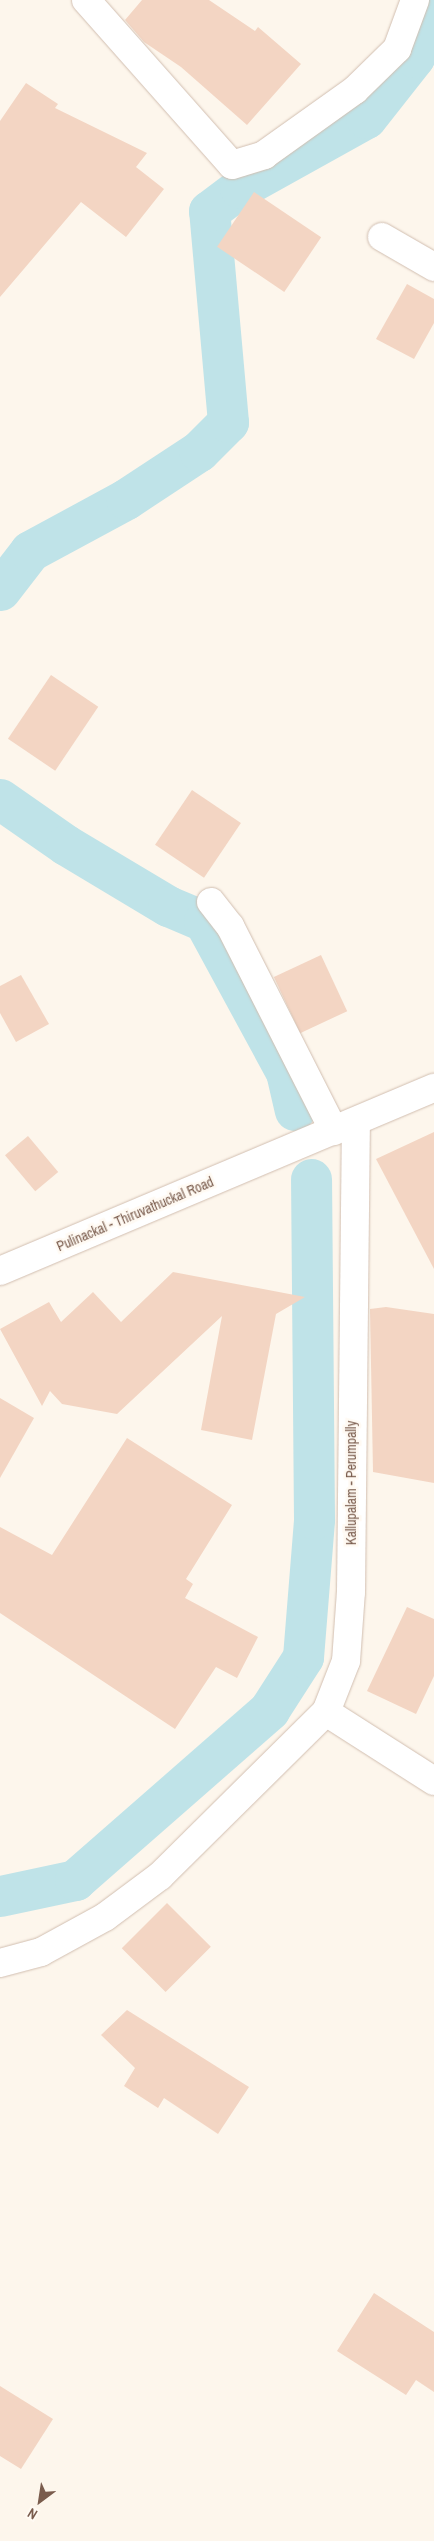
<!DOCTYPE html>
<html>
<head>
<meta charset="utf-8">
<style>
	body { margin:0 }
	#map { position:relative; width:434px; height:2541px; overflow:hidden; background:#fdf6ec; font-family:"Archivo Narrow",sans-serif }
	div>[style] { position:absolute }
	[style*='--x'] { left:calc(var(--x)*1px); top:calc(var(--y)*1px); width:calc(var(--w)*1px); rotate:calc(var(--a)*1deg) }
	.canal>* { height:41px; margin:-20.5px; padding:0 20.5px; transform-origin:20.5px; border-radius:20.5px; background:#bfe3e8 }
	.building>* { inset:0; background:#f3d5c3; transform-origin:0 0 }
	.roads { filter:drop-shadow(0 0 1px #d1beb0) drop-shadow(0 0 1px #d1beb0) }
	.minor>* { height:28px; margin:-14px; padding:0 14px; transform-origin:14px; border-radius:14px; background:#fff }
	.secondary>* { height:28px; margin:-14px; padding:0 14px; transform-origin:14px; border-radius:14px; background:#fff }
	span { translate:-50% -50%; white-space:nowrap; text-align:center; line-height:1.15; -webkit-text-stroke:5px #fffaf3; paint-order:stroke }
	.street-label { font-size:14px; color:#7a5c4d }
	.north { position:absolute; left:15px; top:2476px; width:50px; height:50px; -webkit-text-stroke:4px #fffaf3; paint-order:stroke; rotate:211deg; font-size:14px; font-weight:700; line-height:20px; text-align:center; color:#7a5c4d }
	.north::after { content:''; display:block; margin:auto; width:18px; height:22px; background:#7a5c4d; clip-path:polygon(50% 0,100% 100%,50% 72%,0 100%) }
</style>
</head>
<body>
<div id="map">
	<div class="canal">
		<i style="--x:0;--y:590;--w:49;--a:-52.4"></i>
		<i style="--x:30;--y:551;--w:109;--a:-28.4"></i>
		<i style="--x:126;--y:499;--w:87;--a:-33.3"></i>
		<i style="--x:199;--y:451;--w:41;--a:-45"></i>
		<i style="--x:228;--y:422;--w:212;--a:-95.1"></i>
		<i style="--x:209;--y:211;--w:39;--a:-37"></i>
		<i style="--x:240;--y:188;--w:144;--a:-29.1"></i>
		<i style="--x:366;--y:118;--w:78;--a:-51.8"></i>
		<i style="--x:414;--y:57;--w:59;--a:-70.3"></i>
		<i style="--x:0;--y:799;--w:80;--a:34.9"></i>
		<i style="--x:66;--y:845;--w:119;--a:30.9"></i>
		<i style="--x:168;--y:906;--w:39;--a:23"></i>
		<i style="--x:204;--y:921;--w:172;--a:61.5"></i>
		<i style="--x:286;--y:1072;--w:39;--a:77"></i>
		<i style="--x:0;--y:1896;--w:77;--a:-12"></i>
		<i style="--x:75;--y:1880;--w:258;--a:-41.2"></i>
		<i style="--x:269;--y:1710;--w:63;--a:-57.3"></i>
		<i style="--x:303;--y:1657;--w:138;--a:-85.4"></i>
		<i style="--x:314;--y:1519;--w:340;--a:-90.5"></i>
	</div>
	<div class="building">
		<i style="clip-path:polygon(142px 0,209px 0,255px 31px,258px 27px,301px 64px,247px 125px,181px 67px,144px 42px,125px 20px)"></i>
		<i style="clip-path:polygon(26px 83px,58px 104px,55px 108px,147px 153px,136px 167px,164px 189px,126px 237px,81px 202px,0 297px,0 121px)"></i>
		<i style="left:254px;top:192px;width:81px;height:66px;rotate:34deg"></i>
		<i style="clip-path:polygon(407px 284px,434px 299px,434px 323px,414px 359px,376px 339px)"></i>
		<i style="left:51px;top:675px;width:57px;height:77px;rotate:34deg"></i>
		<i style="left:192px;top:790px;width:59px;height:66px;rotate:34deg"></i>
		<i style="left:321px;top:955px;width:62px;height:52px;rotate:65deg"></i>
		<i style="clip-path:polygon(21px 975px,49px 1024px,16px 1042px,0 1013px,0 986px)"></i>
		<i style="clip-path:polygon(434px 1132px,434px 1269px,376px 1159px)"></i>
		<i style="left:28px;top:1136px;width:47px;height:30px;rotate:50deg"></i>
		<i style="clip-path:polygon(173px 1272px,305px 1297px,276px 1314px,252px 1440px,201px 1430px,222px 1316px,117px 1414px,62px 1404px,50px 1391px,42px 1406px,0 1329px,49px 1302px,61px 1322px,93px 1292px,121px 1322px)"></i>
		<i style="clip-path:polygon(386px 1307px,434px 1314px,434px 1483px,373px 1472px,370px 1309px)"></i>
		<i style="clip-path:polygon(0 1398px,34px 1418px,0 1478px)"></i>
		<i style="clip-path:polygon(127px 1438px,232px 1505px,186px 1579px,193px 1584px,185px 1598px,258px 1637px,237px 1678px,216px 1667px,175px 1729px,0 1613px,0 1527px,52px 1555px)"></i>
		<i style="clip-path:polygon(407px 1607px,434px 1619px,434px 1676px,416px 1714px,367px 1691px)"></i>
		<i style="left:167px;top:1903px;width:62px;height:64px;rotate:45deg"></i>
		<i style="clip-path:polygon(127px 2010px,249px 2087px,218px 2134px,164px 2098px,158px 2108px,124px 2086px,135px 2068px,101px 2035px)"></i>
		<i style="clip-path:polygon(374px 2293px,434px 2332px,434px 2392px,416px 2380px,406px 2395px,337px 2351px)"></i>
		<i style="clip-path:polygon(0 2386px,53px 2419px,21px 2469px,0 2456px)"></i>
	</div>
	<div class="roads">
		<div class="minor">
			<i style="--x:86;--y:0;--w:220;--a:48.5"></i>
			<i style="--x:232;--y:165;--w:34;--a:-17"></i>
			<i style="--x:264;--y:155;--w:112;--a:-35.5"></i>
			<i style="--x:355;--y:90;--w:59;--a:-44.3"></i>
			<i style="--x:397;--y:49;--w:52;--a:-69.8"></i>
			<i style="--x:382;--y:237;--w:60;--a:30"></i>
			<i style="--x:211;--y:902;--w:31;--a:52"></i>
			<i style="--x:230;--y:926;--w:230;--a:63.1"></i>
			<i style="--x:326;--y:1712;--w:128;--a:32.6"></i>
			<i style="--x:0;--y:1963;--w:42;--a:-15"></i>
			<i style="--x:41;--y:1952;--w:73;--a:-28.7"></i>
			<i style="--x:105;--y:1917;--w:69;--a:-36.7"></i>
			<i style="--x:160;--y:1876;--w:233;--a:-44.7"></i>
			<i style="--x:326;--y:1712;--w:55;--a:-68.6"></i>
			<i style="--x:346;--y:1661;--w:69;--a:-85.9"></i>
			<i style="--x:351;--y:1592;--w:469;--a:-89.4"></i>
		</div>
		<div class="secondary">
			<i style="--x:0;--y:1271;--w:471;--a:-22.9"></i>
		</div>
	</div>
	<div class="street-label">
		<span style="left:135px;top:1214px;rotate:-23deg">Pulinackal - Thiruvathuckal Road</span>
		<span style="left:351px;top:1483px;rotate:-90deg">Kallupalam - Perumpally</span>
	</div>
	<div class="north">N</div>
</div>
</body>
</html>
